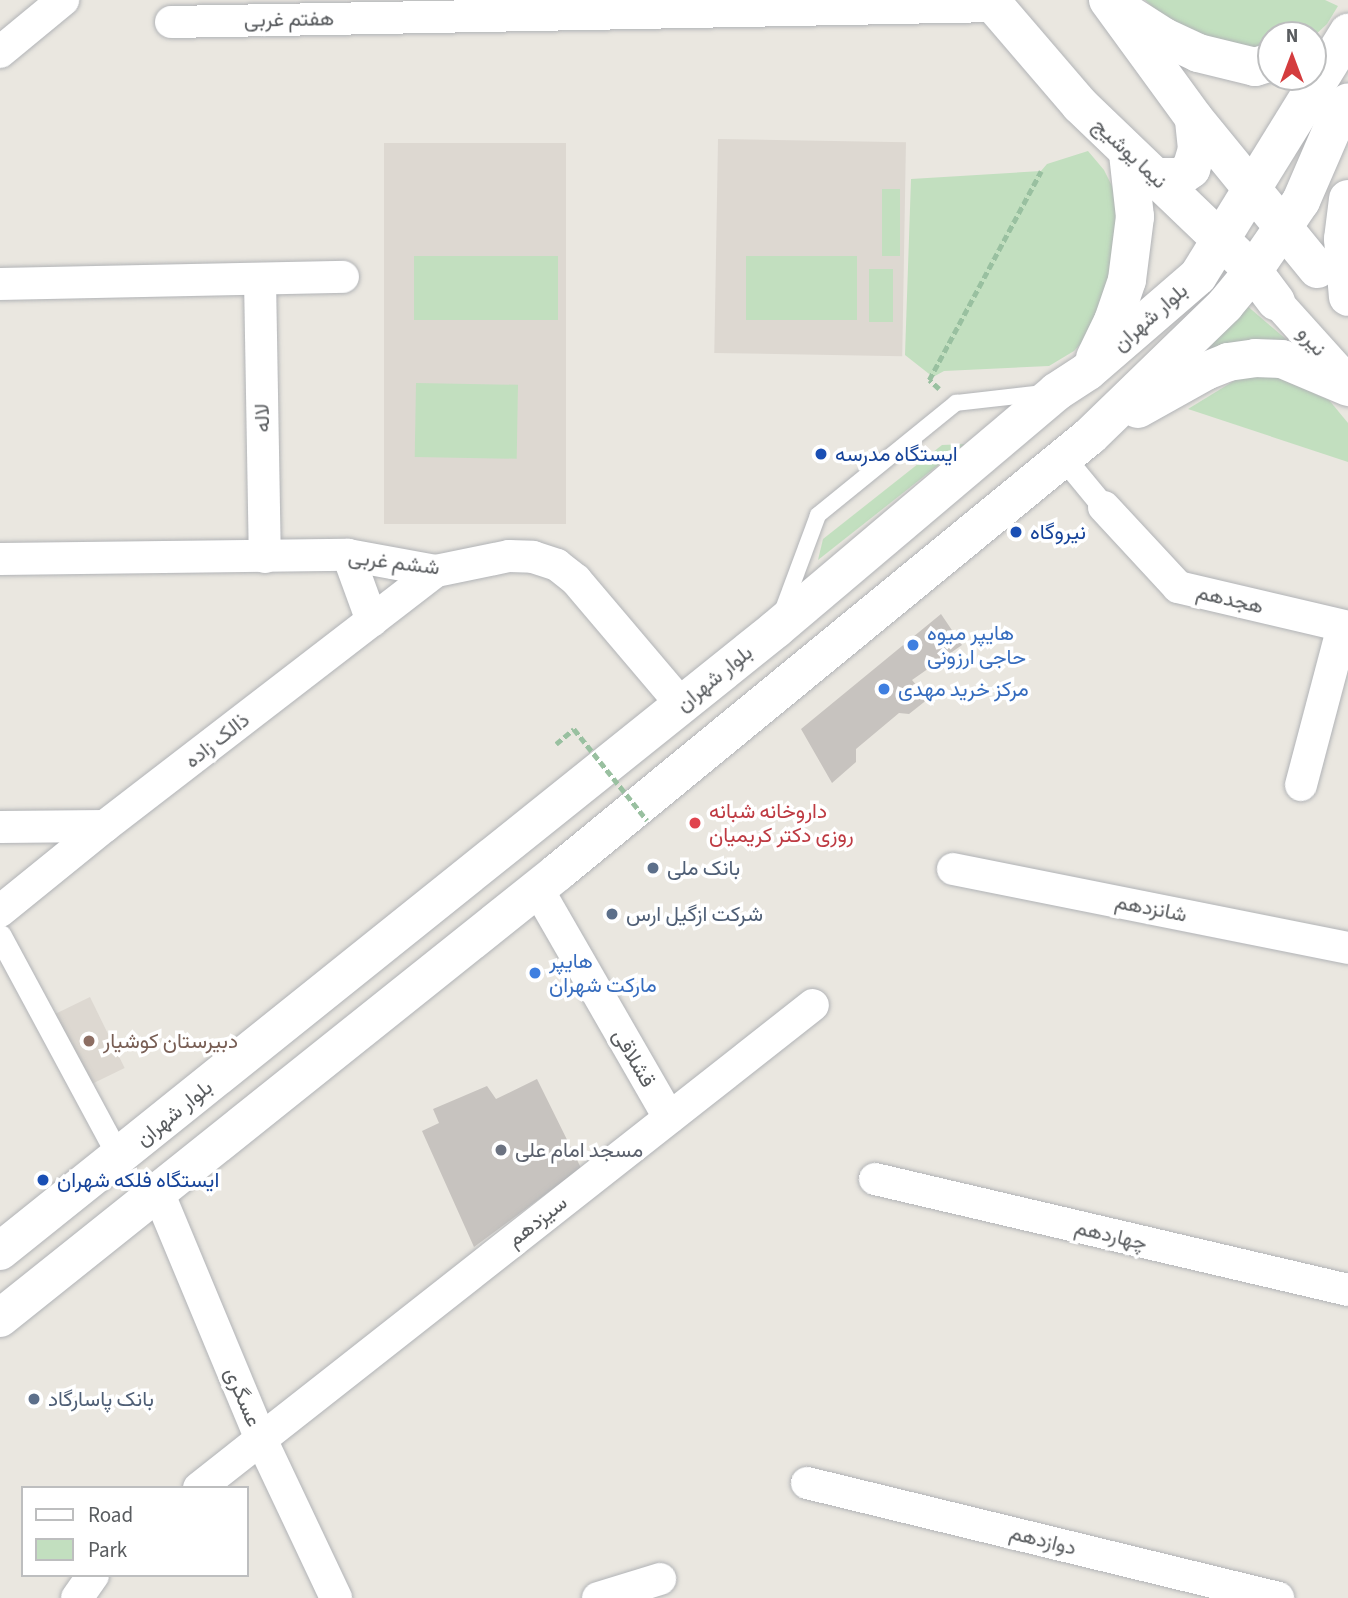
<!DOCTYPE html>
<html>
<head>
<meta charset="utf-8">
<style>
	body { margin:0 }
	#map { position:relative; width:1348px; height:1598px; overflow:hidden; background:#eae7e0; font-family:"Source Sans 3",Vazirmatn,sans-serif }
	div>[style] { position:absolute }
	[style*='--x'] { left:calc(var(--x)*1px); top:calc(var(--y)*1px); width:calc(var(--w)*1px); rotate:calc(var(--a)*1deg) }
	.education>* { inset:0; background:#ddd8d1; transform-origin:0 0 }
	.green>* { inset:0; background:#c2dfbf; transform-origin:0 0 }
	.building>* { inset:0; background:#c7c3bf }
	.path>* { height:4.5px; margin-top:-2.25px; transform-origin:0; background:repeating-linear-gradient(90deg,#99c0a0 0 7px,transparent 0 10.5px) }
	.roads { filter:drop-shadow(0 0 2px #b1b3b6) drop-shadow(0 0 2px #b1b3b6) }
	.service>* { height:16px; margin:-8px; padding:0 8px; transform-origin:8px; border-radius:8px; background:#fff }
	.pedestrian>* { height:23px; margin:-11.5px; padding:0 11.5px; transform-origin:11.5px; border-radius:11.5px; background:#fff }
	.minor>* { height:32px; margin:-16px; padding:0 16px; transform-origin:16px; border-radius:16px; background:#fff }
	.tertiary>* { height:38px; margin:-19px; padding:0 19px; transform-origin:19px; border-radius:19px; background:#fff }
	.path-bridge>* { height:4.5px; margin-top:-2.25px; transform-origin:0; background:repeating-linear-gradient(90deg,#99c0a0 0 7px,transparent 0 10.5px) }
	.dots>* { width:19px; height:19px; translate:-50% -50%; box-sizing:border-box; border:4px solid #fff; border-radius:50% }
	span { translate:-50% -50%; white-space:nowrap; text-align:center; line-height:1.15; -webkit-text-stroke:7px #fff; paint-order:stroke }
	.street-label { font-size:21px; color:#595c5f }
	.transit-label { font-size:21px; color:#164399 }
	.left { translate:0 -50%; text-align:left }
	.shop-label { font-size:21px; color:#366cbe }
	.health-label { font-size:21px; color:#be3a42 }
	.service-label { font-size:21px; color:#4e5e75 }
	.education-label { font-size:21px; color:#785e54 }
	.worship-label { font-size:21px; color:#5b616d }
	.legend { position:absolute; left:21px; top:1486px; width:228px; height:91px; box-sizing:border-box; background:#fff; border:2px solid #bdbebf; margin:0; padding:9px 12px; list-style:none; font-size:21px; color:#595c5f }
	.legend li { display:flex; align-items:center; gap:14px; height:35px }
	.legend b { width:35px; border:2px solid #bdbebf }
	.north { position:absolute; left:1257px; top:21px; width:70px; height:70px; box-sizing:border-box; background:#fff; border:2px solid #bdbebf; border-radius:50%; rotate:0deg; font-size:19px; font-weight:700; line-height:28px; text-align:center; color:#595c5f }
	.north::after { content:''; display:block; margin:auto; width:24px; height:32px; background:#d43c3e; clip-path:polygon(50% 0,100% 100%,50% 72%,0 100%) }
</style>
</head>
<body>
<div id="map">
	<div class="education">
		<i style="left:718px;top:139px;width:188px;height:214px;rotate:1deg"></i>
		<i style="left:566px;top:143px;width:381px;height:182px;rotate:90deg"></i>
		<i style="left:90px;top:997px;width:79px;height:40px;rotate:64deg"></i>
	</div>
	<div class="green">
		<i style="clip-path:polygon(1145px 0,1325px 0,1338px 6px,1327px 24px,1313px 37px,1271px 35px,1271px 52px,1182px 34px)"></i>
		<i style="clip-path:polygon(1088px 151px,1104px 170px,1114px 190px,1120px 260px,1092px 332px,1074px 351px,1049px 366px,944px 371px,933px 377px,905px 355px,911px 179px,1041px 171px,1047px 164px)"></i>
		<i style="left:882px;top:189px;width:18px;height:67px"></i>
		<i style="left:414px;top:256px;width:144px;height:64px"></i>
		<i style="left:746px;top:256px;width:111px;height:64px"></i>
		<i style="left:869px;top:269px;width:24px;height:53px"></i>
		<i style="clip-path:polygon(1245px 304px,1308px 358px,1169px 379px)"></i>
		<i style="clip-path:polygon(1255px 368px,1329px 400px,1348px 423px,1348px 462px,1188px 409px)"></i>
		<i style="left:416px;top:383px;width:102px;height:74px;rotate:1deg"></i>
		<i style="clip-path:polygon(965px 444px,818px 560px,823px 539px,942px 445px)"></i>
	</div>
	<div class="building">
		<i style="clip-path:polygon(941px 614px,962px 645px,912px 680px,928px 699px,909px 714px,899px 713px,856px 749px,856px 762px,832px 783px,801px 729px)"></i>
		<i style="clip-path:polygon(537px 1079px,581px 1168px,474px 1247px,422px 1131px,439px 1123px,433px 1109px,487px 1086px,496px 1099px)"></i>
	</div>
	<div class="path">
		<i style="--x:939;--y:389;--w:13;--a:-138"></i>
		<i style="--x:929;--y:380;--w:237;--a:-61.8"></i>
		<i style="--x:556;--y:744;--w:23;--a:-40"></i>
	</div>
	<div class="roads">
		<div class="service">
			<i style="--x:782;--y:612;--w:103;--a:-69.6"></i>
			<i style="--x:818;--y:515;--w:178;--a:-39.1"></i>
			<i style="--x:956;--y:403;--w:89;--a:-6.5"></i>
		</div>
		<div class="pedestrian">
			<i style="--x:1062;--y:456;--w:66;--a:50.5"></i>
			<i style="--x:0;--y:936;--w:251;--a:61.7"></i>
		</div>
		<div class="minor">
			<i style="--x:171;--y:22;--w:824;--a:-1.11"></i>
			<i style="--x:0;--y:52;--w:82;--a:-39.5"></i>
			<i style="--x:260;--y:279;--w:278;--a:89"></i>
			<i style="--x:0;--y:284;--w:343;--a:-1.2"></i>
			<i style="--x:1276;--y:301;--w:108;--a:48"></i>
			<i style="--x:1104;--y:507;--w:109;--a:47.2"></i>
			<i style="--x:1178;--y:587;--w:175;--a:13.2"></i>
			<i style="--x:348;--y:555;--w:70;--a:70"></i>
			<i style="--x:0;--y:559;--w:348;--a:-0.7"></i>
			<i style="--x:348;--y:555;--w:89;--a:10.3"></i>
			<i style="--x:436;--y:571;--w:75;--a:-11.6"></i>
			<i style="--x:509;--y:556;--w:24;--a:2"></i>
			<i style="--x:533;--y:557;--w:25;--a:18"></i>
			<i style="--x:557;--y:565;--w:24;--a:38"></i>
			<i style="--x:576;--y:580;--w:162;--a:49.7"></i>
			<i style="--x:1301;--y:785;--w:164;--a:-75.2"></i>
			<i style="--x:0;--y:827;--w:105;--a:-0.5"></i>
			<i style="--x:953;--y:869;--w:403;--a:11.3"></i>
			<i style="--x:537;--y:888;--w:265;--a:60.1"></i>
			<i style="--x:0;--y:911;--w:135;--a:-39"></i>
			<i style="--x:105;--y:826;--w:418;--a:-37.6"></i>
			<i style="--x:875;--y:1179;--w:486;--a:13.2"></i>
			<i style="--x:158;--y:1192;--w:265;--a:67.4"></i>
			<i style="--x:260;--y:1437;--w:178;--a:64.7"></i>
			<i style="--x:807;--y:1483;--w:485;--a:13.7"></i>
			<i style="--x:199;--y:1488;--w:781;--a:-38.19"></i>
			<i style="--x:77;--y:1598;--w:28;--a:-55"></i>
			<i style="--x:598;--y:1598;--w:65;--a:-17"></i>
		</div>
		<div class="tertiary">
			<i style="--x:990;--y:0;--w:138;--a:49.4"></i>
			<i style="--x:1080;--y:105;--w:240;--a:43.8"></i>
			<i style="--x:1253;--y:271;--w:38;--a:53"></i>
			<i style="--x:1108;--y:0;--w:146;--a:53.9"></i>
			<i style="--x:1194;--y:118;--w:195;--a:50.8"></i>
			<i style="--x:1125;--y:12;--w:46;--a:32.7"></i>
			<i style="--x:1164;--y:37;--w:38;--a:25"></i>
			<i style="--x:1198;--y:53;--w:59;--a:13.8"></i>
			<i style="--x:1255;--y:67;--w:17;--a:-17"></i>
			<i style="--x:1157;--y:177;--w:23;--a:0"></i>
			<i style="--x:1180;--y:177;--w:14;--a:-36"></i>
			<i style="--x:1191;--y:169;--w:21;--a:-73"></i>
			<i style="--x:1197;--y:149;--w:31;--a:-96"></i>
			<i style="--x:1348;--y:199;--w:40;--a:97.1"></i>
			<i style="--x:1343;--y:239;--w:58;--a:85.1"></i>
			<i style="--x:1095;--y:358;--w:41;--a:-64.1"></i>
			<i style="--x:1113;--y:321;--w:43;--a:-71.1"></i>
			<i style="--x:1127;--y:280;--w:64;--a:-82.8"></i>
			<i style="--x:1135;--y:217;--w:63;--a:-96.3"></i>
			<i style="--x:1138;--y:409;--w:78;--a:-29.2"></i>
			<i style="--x:1206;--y:371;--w:24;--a:-22"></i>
			<i style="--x:1228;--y:362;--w:27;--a:-8"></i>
			<i style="--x:1255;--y:358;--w:27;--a:2"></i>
			<i style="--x:1282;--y:359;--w:72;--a:23"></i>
			<i style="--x:0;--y:1251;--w:995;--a:-38.71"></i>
			<i style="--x:776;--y:629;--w:367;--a:-40.2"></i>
			<i style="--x:1056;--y:392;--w:38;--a:-33"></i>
			<i style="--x:1088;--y:371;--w:145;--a:-40.8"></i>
			<i style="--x:1198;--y:276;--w:286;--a:-58.3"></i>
			<i style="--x:0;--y:1318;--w:714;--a:-38.63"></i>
			<i style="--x:558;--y:872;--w:688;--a:-39.34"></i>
			<i style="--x:1090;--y:436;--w:188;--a:-44.1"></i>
			<i style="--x:1225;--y:305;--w:44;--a:-50.5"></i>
			<i style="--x:1253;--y:271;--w:85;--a:-55.6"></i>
			<i style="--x:1301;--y:201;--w:90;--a:-66.6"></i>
			<i style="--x:1337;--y:118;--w:19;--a:-55"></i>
		</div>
	</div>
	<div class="path-bridge">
		<i style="--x:574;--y:729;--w:117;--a:51.3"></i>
	</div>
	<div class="dots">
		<i style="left:821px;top:454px;background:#1a4fb4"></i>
		<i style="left:1016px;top:532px;background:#1a4fb4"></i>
		<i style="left:913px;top:645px;background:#3f7fe0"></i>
		<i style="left:884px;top:689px;background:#3f7fe0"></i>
		<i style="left:695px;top:823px;background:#e0444e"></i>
		<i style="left:653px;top:868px;background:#5c6f8a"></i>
		<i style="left:612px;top:914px;background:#5c6f8a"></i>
		<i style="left:535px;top:973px;background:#3f7fe0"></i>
		<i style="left:89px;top:1041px;background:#8d6e63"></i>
		<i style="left:501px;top:1150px;background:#6b7280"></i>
		<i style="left:43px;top:1180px;background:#1a4fb4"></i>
		<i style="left:34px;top:1399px;background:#5c6f8a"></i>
	</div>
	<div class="street-label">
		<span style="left:289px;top:19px;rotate:-1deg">هفتم غربی</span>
		<span style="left:1130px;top:153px;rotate:43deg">نیما یوشیج</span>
		<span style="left:1150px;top:317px;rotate:-41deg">بلوار شهران</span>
		<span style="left:1312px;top:341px;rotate:48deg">نیرو</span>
		<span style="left:262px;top:418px;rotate:-91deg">لاله</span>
		<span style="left:394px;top:562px;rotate:7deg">ششم غربی</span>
		<span style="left:1230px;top:599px;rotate:13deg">هجدهم</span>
		<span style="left:714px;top:678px;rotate:-39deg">بلوار شهران</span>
		<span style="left:217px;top:740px;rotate:-38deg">ذالک زاده</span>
		<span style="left:1151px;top:908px;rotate:11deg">شانزدهم</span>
		<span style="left:634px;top:1058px;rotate:60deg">قشلاقی</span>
		<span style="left:174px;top:1113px;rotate:-39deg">بلوار شهران</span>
		<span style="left:537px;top:1221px;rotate:-38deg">سیزدهم</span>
		<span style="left:1111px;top:1235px;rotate:13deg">چهاردهم</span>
		<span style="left:243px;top:1397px;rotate:67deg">عسگری</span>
		<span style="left:1043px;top:1540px;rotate:14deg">دوازدهم</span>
	</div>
	<div class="transit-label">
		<span class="left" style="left:835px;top:454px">ایستگاه مدرسه</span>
		<span class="left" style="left:1030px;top:532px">نیروگاه</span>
		<span class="left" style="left:57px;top:1180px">ایستگاه فلکه شهران</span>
	</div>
	<div class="shop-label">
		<span class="left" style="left:927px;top:645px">هایپر میوه<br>حاجی ارزونی</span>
		<span class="left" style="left:898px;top:689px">مرکز خرید مهدی</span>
		<span class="left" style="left:549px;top:973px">هایپر<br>مارکت شهران</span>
	</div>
	<div class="health-label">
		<span class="left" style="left:709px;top:823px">داروخانه شبانه<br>روزی دکتر کریمیان</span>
	</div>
	<div class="service-label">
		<span class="left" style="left:667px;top:868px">بانک ملی</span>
		<span class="left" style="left:626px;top:914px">شرکت ازگیل ارس</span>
		<span class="left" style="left:48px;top:1399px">بانک پاسارگاد</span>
	</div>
	<div class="education-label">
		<span class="left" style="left:103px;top:1041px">دبیرستان کوشیار</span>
	</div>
	<div class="worship-label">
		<span class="left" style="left:515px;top:1150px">مسجد امام علی</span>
	</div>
	<ul class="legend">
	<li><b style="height:9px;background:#fff"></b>Road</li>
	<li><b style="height:19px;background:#c2dfbf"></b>Park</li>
	</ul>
	<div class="north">N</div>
</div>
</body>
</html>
